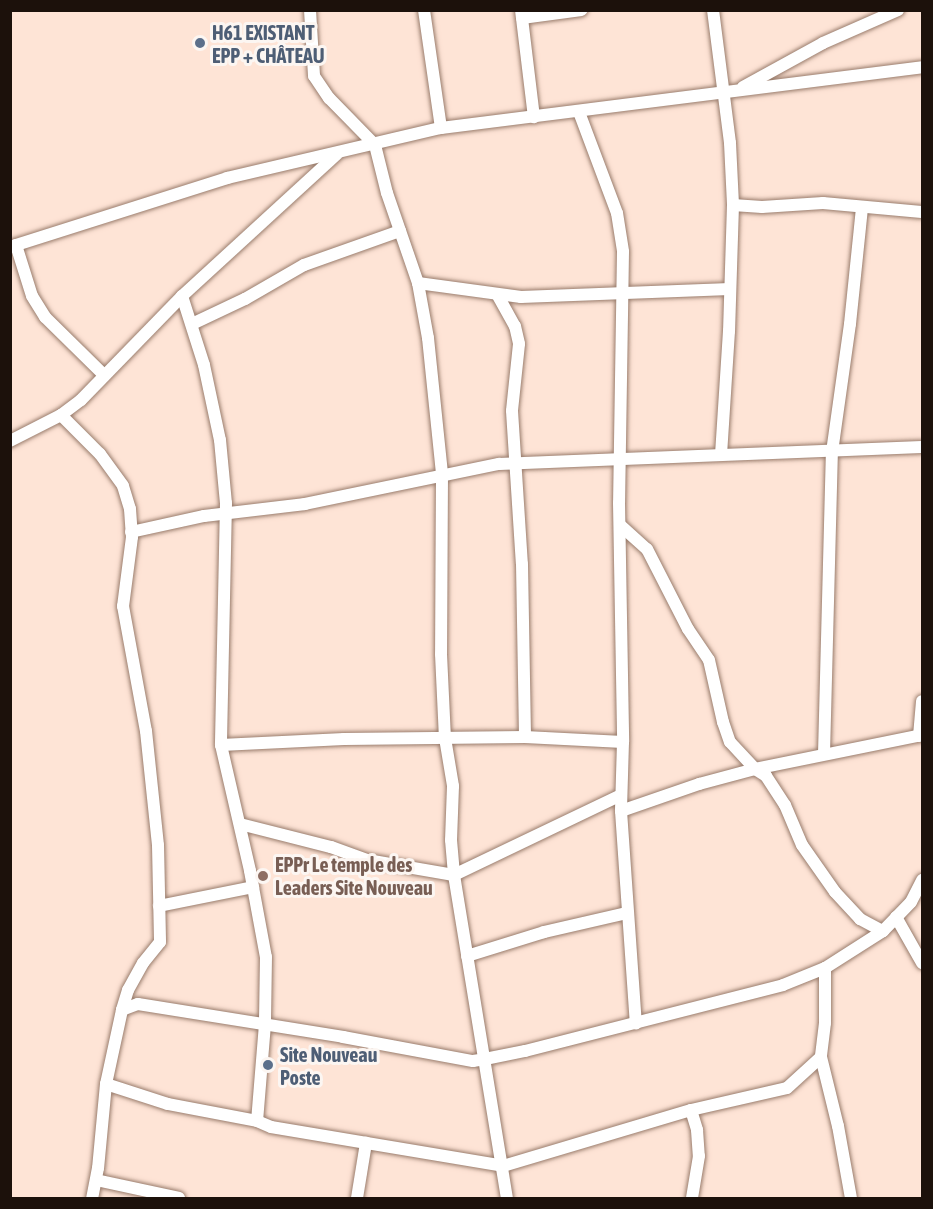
<!DOCTYPE html>
<html>
<head>
<meta charset="utf-8">
<style>
	body { margin:0 }
	#map { position:relative; width:933px; height:1209px; overflow:hidden; background:#fee4d6; font-family:"Asap Condensed",sans-serif }
	div>[style] { position:absolute }
	[style*='--x'] { left:calc(var(--x)*1px); top:calc(var(--y)*1px); width:calc(var(--w)*1px); rotate:calc(var(--a)*1deg) }
	.roads { filter:drop-shadow(0 0 2px #997c6c) drop-shadow(0 0 2px #997c6c) }
	.street>* { height:12px; margin:-6px; padding:0 6px; transform-origin:6px; border-radius:6px; background:#fff }
	.dots>* { width:16px; height:16px; translate:-50% -50%; box-sizing:border-box; border:3px solid #fcf6f2; border-radius:50% }
	span { translate:-50% -50%; white-space:nowrap; text-align:center; line-height:1.15; -webkit-text-stroke:6px #fcf6f2; paint-order:stroke }
	.service-label { font-size:20px; color:#4e5e75; font-weight:700 }
	.left { translate:0 -50%; text-align:left }
	.education-label { font-size:20px; color:#785e54; font-weight:700 }
	.frame { position:absolute; inset:0; border:12px solid #1c110b; pointer-events:none }
</style>
</head>
<body>
<div id="map">
	<div class="roads">
		<div class="street">
			<i style="--x:310;--y:10;--w:66;--a:86.5"></i>
			<i style="--x:314;--y:76;--w:27;--a:56"></i>
			<i style="--x:329;--y:98;--w:66;--a:45.6"></i>
			<i style="--x:375;--y:145;--w:49;--a:76"></i>
			<i style="--x:387;--y:193;--w:95;--a:71"></i>
			<i style="--x:418;--y:283;--w:56;--a:79.7"></i>
			<i style="--x:428;--y:338;--w:137;--a:84.1"></i>
			<i style="--x:442;--y:474;--w:180;--a:90.3"></i>
			<i style="--x:441;--y:654;--w:84;--a:87.3"></i>
			<i style="--x:445;--y:738;--w:49;--a:80.5"></i>
			<i style="--x:453;--y:786;--w:54;--a:92.1"></i>
			<i style="--x:451;--y:840;--w:35;--a:85"></i>
			<i style="--x:454;--y:875;--w:327;--a:80.7"></i>
			<i style="--x:424;--y:10;--w:119;--a:81.8"></i>
			<i style="--x:521;--y:10;--w:108;--a:83.1"></i>
			<i style="--x:713;--y:10;--w:134;--a:82.7"></i>
			<i style="--x:730;--y:143;--w:62;--a:87.2"></i>
			<i style="--x:733;--y:205;--w:126;--a:91.8"></i>
			<i style="--x:729;--y:331;--w:123;--a:93.7"></i>
			<i style="--x:522;--y:18;--w:60;--a:-7.7"></i>
			<i style="--x:743;--y:87;--w:91;--a:-28.8"></i>
			<i style="--x:823;--y:43;--w:82;--a:-23.7"></i>
			<i style="--x:579;--y:112;--w:108;--a:69.4"></i>
			<i style="--x:617;--y:213;--w:39;--a:81"></i>
			<i style="--x:623;--y:252;--w:251;--a:90.9"></i>
			<i style="--x:619;--y:503;--w:239;--a:89"></i>
			<i style="--x:623;--y:742;--w:69;--a:91.7"></i>
			<i style="--x:621;--y:811;--w:213;--a:86"></i>
			<i style="--x:733;--y:205;--w:29;--a:4"></i>
			<i style="--x:762;--y:207;--w:61;--a:-3.8"></i>
			<i style="--x:823;--y:203;--w:99;--a:5.2"></i>
			<i style="--x:16;--y:245;--w:53;--a:72.6"></i>
			<i style="--x:32;--y:296;--w:25;--a:58"></i>
			<i style="--x:45;--y:317;--w:83;--a:44.5"></i>
			<i style="--x:10;--y:247;--w:228;--a:-17.6"></i>
			<i style="--x:227;--y:178;--w:220;--a:-13.2"></i>
			<i style="--x:441;--y:128;--w:485;--a:-7.2"></i>
			<i style="--x:418;--y:283;--w:104;--a:7.7"></i>
			<i style="--x:521;--y:297;--w:209;--a:-2.2"></i>
			<i style="--x:497;--y:294;--w:37;--a:61"></i>
			<i style="--x:515;--y:326;--w:18;--a:77"></i>
			<i style="--x:519;--y:344;--w:67;--a:96"></i>
			<i style="--x:512;--y:411;--w:153;--a:86.3"></i>
			<i style="--x:522;--y:564;--w:173;--a:89"></i>
			<i style="--x:182;--y:296;--w:72;--a:72.3"></i>
			<i style="--x:204;--y:365;--w:77;--a:78"></i>
			<i style="--x:220;--y:440;--w:63;--a:84.6"></i>
			<i style="--x:226;--y:503;--w:242;--a:91.2"></i>
			<i style="--x:221;--y:745;--w:129;--a:77"></i>
			<i style="--x:250;--y:871;--w:87;--a:79.5"></i>
			<i style="--x:266;--y:957;--w:67;--a:90.9"></i>
			<i style="--x:265;--y:1024;--w:97;--a:94.7"></i>
			<i style="--x:257;--y:1121;--w:15;--a:23"></i>
			<i style="--x:271;--y:1127;--w:235;--a:9.5"></i>
			<i style="--x:503;--y:1166;--w:196;--a:-16.6"></i>
			<i style="--x:691;--y:1110;--w:98;--a:-12.9"></i>
			<i style="--x:787;--y:1088;--w:46;--a:-42.4"></i>
			<i style="--x:192;--y:324;--w:59;--a:-25.3"></i>
			<i style="--x:245;--y:299;--w:68;--a:-30"></i>
			<i style="--x:304;--y:265;--w:102;--a:-19.5"></i>
			<i style="--x:61;--y:415;--w:55;--a:45"></i>
			<i style="--x:100;--y:454;--w:39;--a:54"></i>
			<i style="--x:123;--y:486;--w:24;--a:73"></i>
			<i style="--x:130;--y:509;--w:28;--a:86"></i>
			<i style="--x:132;--y:537;--w:70;--a:97.4"></i>
			<i style="--x:123;--y:606;--w:127;--a:79.6"></i>
			<i style="--x:146;--y:731;--w:115;--a:84"></i>
			<i style="--x:158;--y:845;--w:97;--a:88.8"></i>
			<i style="--x:160;--y:942;--w:27;--a:129"></i>
			<i style="--x:143;--y:963;--w:31;--a:119"></i>
			<i style="--x:128;--y:990;--w:21;--a:107"></i>
			<i style="--x:122;--y:1010;--w:76;--a:102.2"></i>
			<i style="--x:106;--y:1084;--w:84;--a:95.4"></i>
			<i style="--x:98;--y:1168;--w:31;--a:101"></i>
			<i style="--x:10;--y:441;--w:57;--a:-27"></i>
			<i style="--x:61;--y:415;--w:25;--a:-37"></i>
			<i style="--x:81;--y:400;--w:145;--a:-45.8"></i>
			<i style="--x:182;--y:296;--w:210;--a:-42.5"></i>
			<i style="--x:620;--y:525;--w:36;--a:42"></i>
			<i style="--x:647;--y:549;--w:90;--a:62.9"></i>
			<i style="--x:688;--y:629;--w:37;--a:56"></i>
			<i style="--x:709;--y:660;--w:64;--a:77.3"></i>
			<i style="--x:723;--y:722;--w:21;--a:71"></i>
			<i style="--x:730;--y:742;--w:37;--a:47"></i>
			<i style="--x:755;--y:769;--w:13;--a:32"></i>
			<i style="--x:766;--y:776;--w:35;--a:57"></i>
			<i style="--x:785;--y:805;--w:43;--a:67"></i>
			<i style="--x:802;--y:845;--w:57;--a:54.9"></i>
			<i style="--x:835;--y:892;--w:37;--a:47"></i>
			<i style="--x:860;--y:919;--w:26;--a:28"></i>
			<i style="--x:131;--y:532;--w:75;--a:-12.4"></i>
			<i style="--x:204;--y:516;--w:102;--a:-6.8"></i>
			<i style="--x:305;--y:504;--w:198;--a:-11.7"></i>
			<i style="--x:499;--y:464;--w:423;--a:-2.3"></i>
			<i style="--x:919;--y:736;--w:35;--a:-85"></i>
			<i style="--x:221;--y:745;--w:123;--a:-2.8"></i>
			<i style="--x:344;--y:739;--w:181;--a:-0.6"></i>
			<i style="--x:525;--y:737;--w:98;--a:2.9"></i>
			<i style="--x:824;--y:754;--w:302;--a:-88.5"></i>
			<i style="--x:832;--y:452;--w:129;--a:-82"></i>
			<i style="--x:850;--y:324;--w:117;--a:-84.1"></i>
			<i style="--x:621;--y:811;--w:83;--a:-19.1"></i>
			<i style="--x:699;--y:784;--w:58;--a:-15"></i>
			<i style="--x:755;--y:769;--w:170;--a:-11.5"></i>
			<i style="--x:240;--y:824;--w:94;--a:14.2"></i>
			<i style="--x:331;--y:847;--w:38;--a:20"></i>
			<i style="--x:367;--y:860;--w:88;--a:9.8"></i>
			<i style="--x:454;--y:875;--w:185;--a:-25.6"></i>
			<i style="--x:159;--y:906;--w:96;--a:-11.4"></i>
			<i style="--x:896;--y:917;--w:53;--a:60.5"></i>
			<i style="--x:467;--y:956;--w:81;--a:-17.3"></i>
			<i style="--x:544;--y:932;--w:85;--a:-12.9"></i>
			<i style="--x:825;--y:968;--w:55;--a:90"></i>
			<i style="--x:825;--y:1023;--w:34;--a:97"></i>
			<i style="--x:821;--y:1057;--w:71;--a:76.2"></i>
			<i style="--x:838;--y:1126;--w:73;--a:79.8"></i>
			<i style="--x:122;--y:1010;--w:17;--a:-21"></i>
			<i style="--x:138;--y:1004;--w:208;--a:9.1"></i>
			<i style="--x:343;--y:1037;--w:132;--a:10.5"></i>
			<i style="--x:473;--y:1061;--w:12;--a:-9"></i>
			<i style="--x:485;--y:1059;--w:41;--a:-11.3"></i>
			<i style="--x:525;--y:1051;--w:266;--a:-14.3"></i>
			<i style="--x:783;--y:985;--w:45;--a:-22"></i>
			<i style="--x:825;--y:968;--w:69;--a:-32.5"></i>
			<i style="--x:883;--y:931;--w:40;--a:-46"></i>
			<i style="--x:911;--y:902;--w:25;--a:-63"></i>
			<i style="--x:106;--y:1084;--w:65;--a:17.9"></i>
			<i style="--x:168;--y:1104;--w:91;--a:10.8"></i>
			<i style="--x:691;--y:1110;--w:21;--a:73"></i>
			<i style="--x:697;--y:1130;--w:26;--a:86"></i>
			<i style="--x:699;--y:1156;--w:43;--a:99.5"></i>
			<i style="--x:96;--y:1180;--w:85;--a:12.2"></i>
			<i style="--x:357;--y:1198;--w:56;--a:-80.7"></i>
		</div>
	</div>
	<div class="dots">
		<i style="left:200px;top:43px;background:#5c6f8a"></i>
		<i style="left:263px;top:876px;background:#8d6e63"></i>
		<i style="left:268px;top:1065px;background:#5c6f8a"></i>
	</div>
	<div class="service-label">
		<span class="left" style="left:212px;top:44px">H61 EXISTANT<br>EPP + CHÂTEAU</span>
		<span class="left" style="left:280px;top:1066px">Site Nouveau<br>Poste</span>
	</div>
	<div class="education-label">
		<span class="left" style="left:275px;top:876px">EPPr Le temple des<br>Leaders Site Nouveau</span>
	</div>
	<div class="frame"></div>
</div>
</body>
</html>
